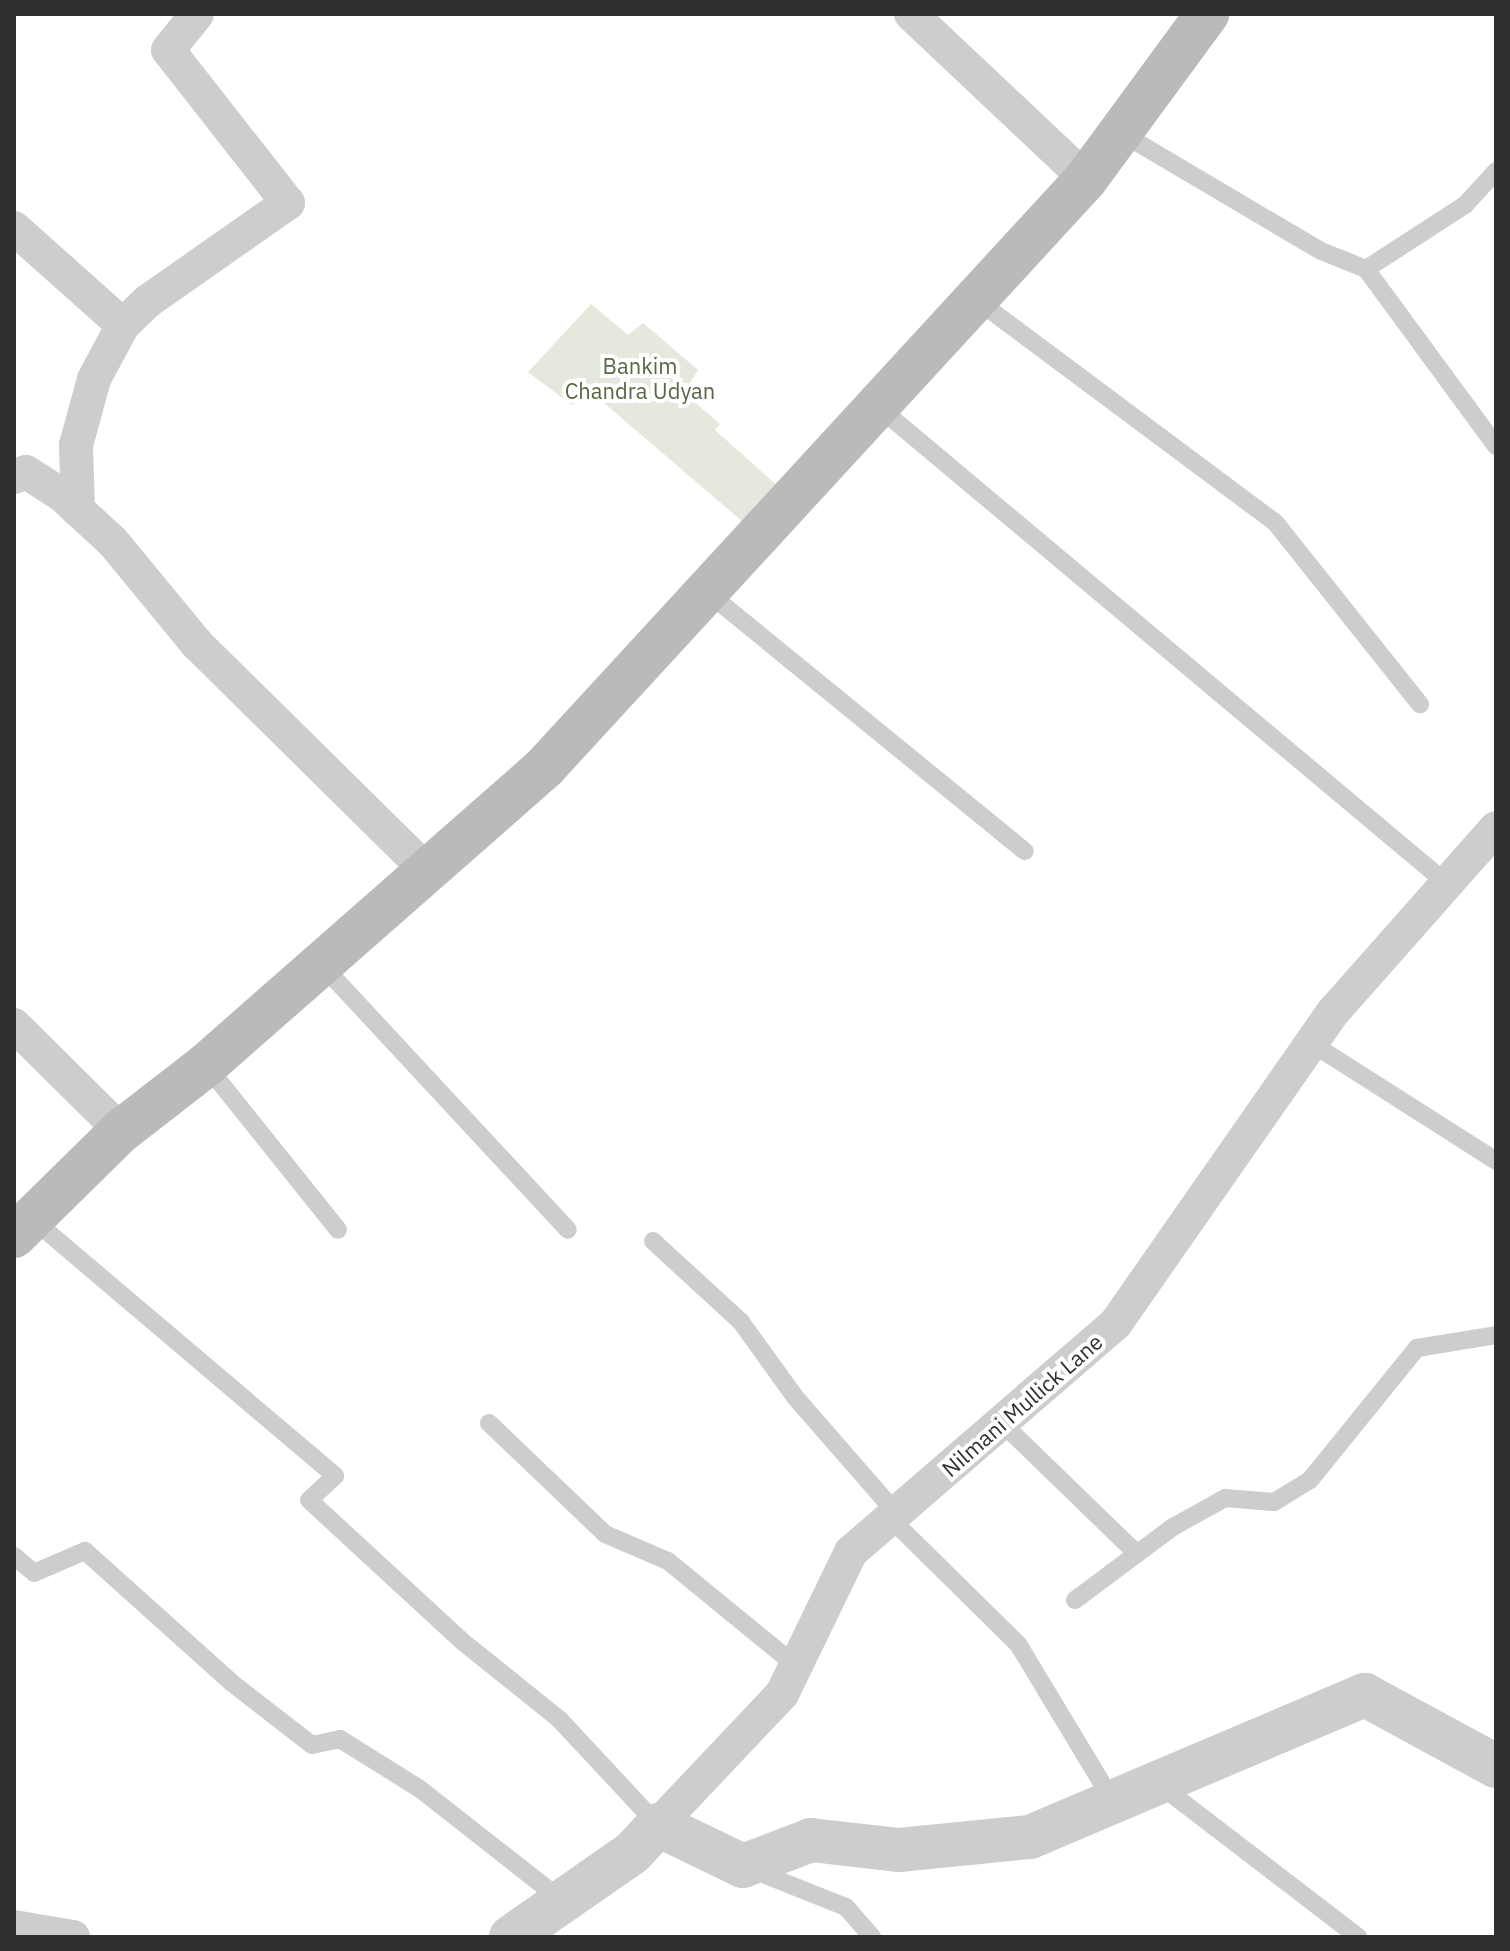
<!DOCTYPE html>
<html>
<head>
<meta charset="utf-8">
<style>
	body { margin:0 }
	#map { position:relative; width:1510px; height:1951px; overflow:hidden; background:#fff; font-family:"IBM Plex Sans",sans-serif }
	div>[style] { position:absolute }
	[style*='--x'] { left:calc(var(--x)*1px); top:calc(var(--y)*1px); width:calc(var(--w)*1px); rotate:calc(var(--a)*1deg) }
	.green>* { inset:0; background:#e4e8dd }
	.service>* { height:18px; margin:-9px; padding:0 9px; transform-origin:9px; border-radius:9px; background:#cdcdcd }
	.minor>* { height:34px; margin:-17px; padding:0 17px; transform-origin:17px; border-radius:17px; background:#cdcdcd }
	.tertiary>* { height:44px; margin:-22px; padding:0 22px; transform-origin:22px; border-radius:22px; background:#cdcdcd }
	.secondary>* { height:44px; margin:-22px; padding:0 22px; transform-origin:22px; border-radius:22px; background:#bababa }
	span { translate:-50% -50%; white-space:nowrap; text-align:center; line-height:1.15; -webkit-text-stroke:8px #fff; paint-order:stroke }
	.park-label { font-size:22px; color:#576842 }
	.street-label { font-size:22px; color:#303030 }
	.frame { position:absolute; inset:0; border:16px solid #303030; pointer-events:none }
</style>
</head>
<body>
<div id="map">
	<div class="green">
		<i style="clip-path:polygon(591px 304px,628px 335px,643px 323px,698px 370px,684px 393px,720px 424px,715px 430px,781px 489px,750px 528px,590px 391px,572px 405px,528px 372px)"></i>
	</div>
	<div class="service">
		<i style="--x:1123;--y:134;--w:230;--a:30.6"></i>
		<i style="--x:1321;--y:251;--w:48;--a:21.8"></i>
		<i style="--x:1366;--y:269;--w:220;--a:53.7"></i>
		<i style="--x:1366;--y:269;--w:118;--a:-32.9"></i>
		<i style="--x:1465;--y:205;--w:46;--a:-47.6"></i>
		<i style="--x:974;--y:298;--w:375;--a:36.7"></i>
		<i style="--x:1275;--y:522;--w:233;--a:51.5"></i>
		<i style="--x:876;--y:405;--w:742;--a:39.97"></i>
		<i style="--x:707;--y:592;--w:410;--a:39.2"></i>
		<i style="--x:320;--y:963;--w:364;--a:47.1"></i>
		<i style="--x:1311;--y:1043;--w:219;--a:32.5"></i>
		<i style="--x:206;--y:1065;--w:211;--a:51.3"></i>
		<i style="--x:30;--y:1217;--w:400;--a:40.3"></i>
		<i style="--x:335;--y:1476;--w:35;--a:137"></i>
		<i style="--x:309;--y:1500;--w:209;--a:42.7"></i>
		<i style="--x:463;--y:1642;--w:123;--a:38.7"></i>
		<i style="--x:559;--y:1719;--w:145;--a:47"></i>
		<i style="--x:653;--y:1241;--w:120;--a:42.6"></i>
		<i style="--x:741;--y:1322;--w:92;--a:54.2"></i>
		<i style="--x:795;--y:1397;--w:155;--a:48.9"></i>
		<i style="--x:489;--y:1423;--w:161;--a:43.7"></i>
		<i style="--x:605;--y:1534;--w:69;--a:23.2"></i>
		<i style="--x:668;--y:1561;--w:163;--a:39.3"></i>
		<i style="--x:1002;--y:1423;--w:188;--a:44.1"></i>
		<i style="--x:889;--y:1517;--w:181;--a:44.6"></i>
		<i style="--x:1018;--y:1644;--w:186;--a:58.9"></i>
		<i style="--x:14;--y:1556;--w:26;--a:40"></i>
		<i style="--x:34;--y:1573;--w:56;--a:-23.3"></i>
		<i style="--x:85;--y:1551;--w:198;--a:41.9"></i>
		<i style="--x:232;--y:1683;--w:101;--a:37.8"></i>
		<i style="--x:312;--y:1745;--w:29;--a:-12"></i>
		<i style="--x:340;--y:1739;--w:94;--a:32"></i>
		<i style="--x:420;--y:1789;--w:182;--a:38.1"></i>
		<i style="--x:1075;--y:1600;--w:122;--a:-36.7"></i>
		<i style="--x:1173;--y:1527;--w:60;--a:-29.1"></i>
		<i style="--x:1225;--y:1498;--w:49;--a:4.7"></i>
		<i style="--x:1274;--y:1502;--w:42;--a:-31.4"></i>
		<i style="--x:1310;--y:1480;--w:170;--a:-51"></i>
		<i style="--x:1417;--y:1348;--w:80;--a:-9.3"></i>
		<i style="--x:1160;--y:1785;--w:250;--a:37.5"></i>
		<i style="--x:748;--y:1868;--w:105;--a:21.7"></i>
		<i style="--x:846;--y:1907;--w:40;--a:49"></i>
	</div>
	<div class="minor">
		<i style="--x:911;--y:14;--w:241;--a:43.3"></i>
		<i style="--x:14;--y:228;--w:146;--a:41.7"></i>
		<i style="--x:14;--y:477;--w:13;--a:-23"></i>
		<i style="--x:26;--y:472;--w:43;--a:32.6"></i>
		<i style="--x:62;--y:495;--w:69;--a:42.7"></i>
		<i style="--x:113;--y:542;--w:132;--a:50.5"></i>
		<i style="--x:197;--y:644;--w:322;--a:44.6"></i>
		<i style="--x:78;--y:510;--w:65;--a:-91.8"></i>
		<i style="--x:76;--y:445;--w:68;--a:-74.7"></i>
		<i style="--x:94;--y:379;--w:61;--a:-61.8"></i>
		<i style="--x:123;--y:325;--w:35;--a:-44"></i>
		<i style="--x:148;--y:301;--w:171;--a:-35"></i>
		<i style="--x:288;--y:203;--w:194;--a:-128.1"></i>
		<i style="--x:168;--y:50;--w:46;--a:-51.1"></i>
		<i style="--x:14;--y:1025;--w:151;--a:44.7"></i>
		<i style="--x:658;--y:1825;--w:180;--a:-46.6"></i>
		<i style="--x:782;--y:1694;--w:158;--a:-64.1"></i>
		<i style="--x:851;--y:1552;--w:350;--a:-40.8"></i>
		<i style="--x:1116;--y:1323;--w:381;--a:-55.1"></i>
		<i style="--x:1334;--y:1011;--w:244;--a:-48.5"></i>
		<i style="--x:14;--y:1927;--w:60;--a:9.6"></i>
	</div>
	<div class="tertiary">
		<i style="--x:511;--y:1937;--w:147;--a:-34.8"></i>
		<i style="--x:632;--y:1853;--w:38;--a:-47"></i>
		<i style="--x:658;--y:1825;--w:94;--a:25.8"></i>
		<i style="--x:743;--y:1866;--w:73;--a:-20.9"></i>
		<i style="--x:811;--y:1840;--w:89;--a:6.5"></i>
		<i style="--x:899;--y:1850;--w:132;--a:-5.7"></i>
		<i style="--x:1030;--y:1837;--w:364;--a:-23"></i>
		<i style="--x:1365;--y:1695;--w:149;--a:28.5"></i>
	</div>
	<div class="secondary">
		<i style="--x:14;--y:1236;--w:150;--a:-44.5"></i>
		<i style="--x:121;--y:1131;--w:108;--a:-37.8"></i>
		<i style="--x:206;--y:1065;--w:451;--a:-41.3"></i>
		<i style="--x:545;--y:767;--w:799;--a:-47.38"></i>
		<i style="--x:1086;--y:179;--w:205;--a:-53.7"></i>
	</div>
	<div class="park-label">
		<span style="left:640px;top:378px">Bankim<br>Chandra Udyan</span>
	</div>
	<div class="street-label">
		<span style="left:1022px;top:1405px;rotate:-41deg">Nilmani Mullick Lane</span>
	</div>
	<div class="frame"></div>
</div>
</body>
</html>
